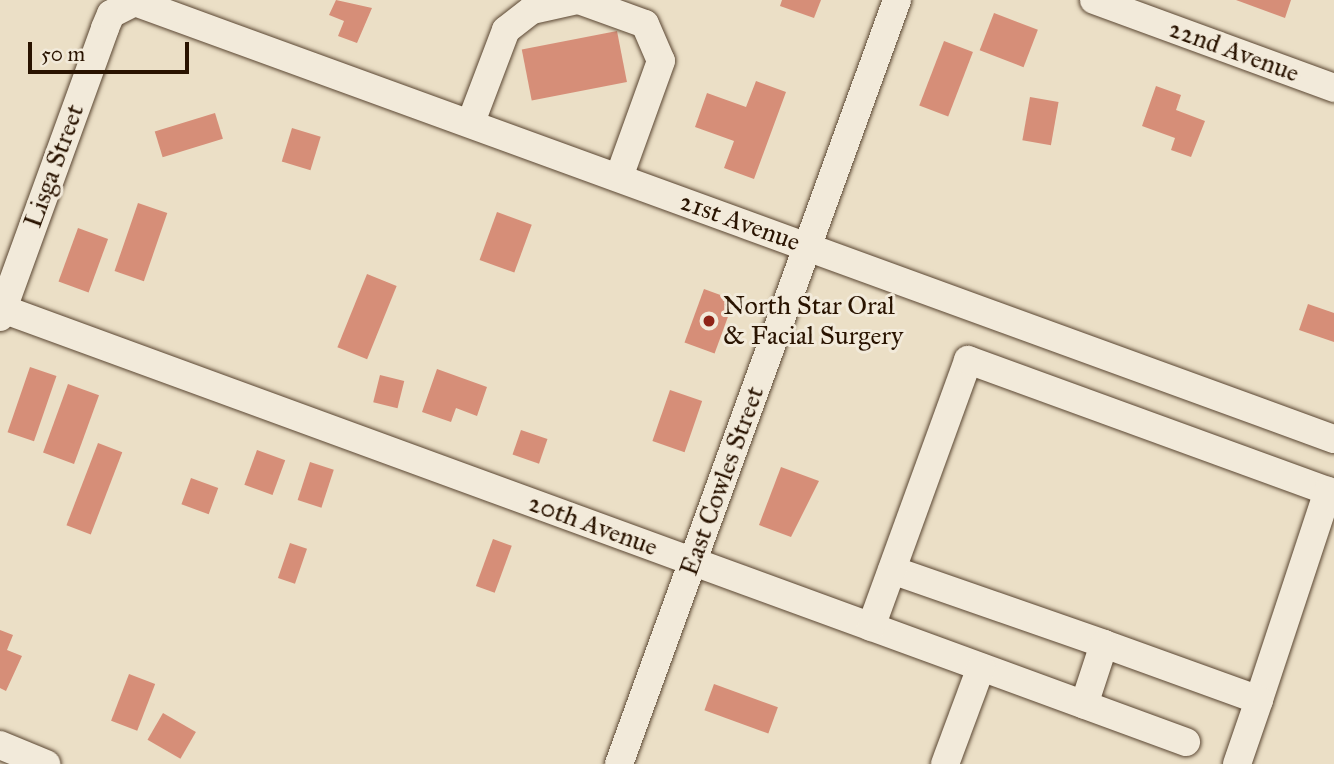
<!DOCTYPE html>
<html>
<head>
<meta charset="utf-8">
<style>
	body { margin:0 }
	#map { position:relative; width:1334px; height:764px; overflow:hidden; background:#ebdfc6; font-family:"IM FELL Great Primer",serif }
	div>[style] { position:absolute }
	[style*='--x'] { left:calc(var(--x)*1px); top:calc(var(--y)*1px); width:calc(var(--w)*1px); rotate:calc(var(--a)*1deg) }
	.building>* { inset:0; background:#d68e78; transform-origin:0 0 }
	.roads { filter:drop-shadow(0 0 2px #5a4632) drop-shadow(0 0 2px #5a4632) }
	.minor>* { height:28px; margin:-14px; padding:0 14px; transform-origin:14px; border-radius:14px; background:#f2eada }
	.dots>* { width:19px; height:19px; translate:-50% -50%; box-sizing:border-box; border:4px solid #f2eada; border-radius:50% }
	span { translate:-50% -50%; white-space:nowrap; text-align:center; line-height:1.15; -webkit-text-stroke:6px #f2eada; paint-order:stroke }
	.street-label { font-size:26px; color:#291300 }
	.poi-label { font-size:26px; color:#291300 }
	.left { translate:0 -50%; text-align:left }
	.scale { position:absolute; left:28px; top:42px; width:161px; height:32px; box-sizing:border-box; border:4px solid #291300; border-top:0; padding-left:9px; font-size:21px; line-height:24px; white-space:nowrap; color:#291300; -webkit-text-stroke:5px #f2eada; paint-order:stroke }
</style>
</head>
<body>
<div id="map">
	<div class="building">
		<i style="clip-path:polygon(336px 0,372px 8px,357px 43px,338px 36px,344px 21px,329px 15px)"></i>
		<i style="clip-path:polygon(782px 0,821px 0,814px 18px,780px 6px)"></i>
		<i style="clip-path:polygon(1236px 0,1291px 0,1285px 18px)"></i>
		<i style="left:994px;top:13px;width:47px;height:40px;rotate:21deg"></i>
		<i style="left:617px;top:31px;width:52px;height:97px;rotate:79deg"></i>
		<i style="left:944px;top:41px;width:31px;height:69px;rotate:21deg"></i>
		<i style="clip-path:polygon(756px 81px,786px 92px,754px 179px,724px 168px,734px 141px,695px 127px,707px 93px,746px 107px)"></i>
		<i style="clip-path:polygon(1156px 86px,1181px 95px,1176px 110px,1205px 121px,1191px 157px,1171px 150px,1175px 138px,1142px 126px)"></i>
		<i style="left:1030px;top:97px;width:29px;height:44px;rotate:10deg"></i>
		<i style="left:215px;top:113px;width:27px;height:63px;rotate:73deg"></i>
		<i style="left:292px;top:128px;width:30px;height:35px;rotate:17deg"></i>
		<i style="left:138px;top:203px;width:31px;height:72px;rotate:19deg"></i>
		<i style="left:497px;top:212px;width:37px;height:51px;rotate:20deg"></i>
		<i style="left:78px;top:228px;width:32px;height:57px;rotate:20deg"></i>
		<i style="left:367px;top:274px;width:32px;height:79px;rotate:22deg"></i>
		<i style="left:704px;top:289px;width:32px;height:57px;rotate:20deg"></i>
		<i style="clip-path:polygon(1308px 304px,1334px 313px,1334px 342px,1299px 330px)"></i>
		<i style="left:30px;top:367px;width:28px;height:69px;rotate:19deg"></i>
		<i style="clip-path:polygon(437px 369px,487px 387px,477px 416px,456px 408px,451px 422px,422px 412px)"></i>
		<i style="left:380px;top:375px;width:25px;height:28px;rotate:14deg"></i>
		<i style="left:68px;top:384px;width:33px;height:73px;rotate:20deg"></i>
		<i style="left:670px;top:390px;width:34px;height:54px;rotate:19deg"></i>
		<i style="left:521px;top:430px;width:28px;height:26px;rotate:19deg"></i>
		<i style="left:98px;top:443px;width:26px;height:88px;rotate:21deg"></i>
		<i style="left:257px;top:450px;width:30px;height:37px;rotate:20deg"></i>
		<i style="left:310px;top:462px;width:25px;height:40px;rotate:18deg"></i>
		<i style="clip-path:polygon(781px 467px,819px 481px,791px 537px,759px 525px)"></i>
		<i style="left:191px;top:478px;width:29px;height:28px;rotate:20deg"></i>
		<i style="left:493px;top:539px;width:20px;height:50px;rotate:20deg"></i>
		<i style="left:290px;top:543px;width:18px;height:37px;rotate:19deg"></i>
		<i style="clip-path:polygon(0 630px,13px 635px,7px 650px,22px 656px,6px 691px,0 688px)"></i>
		<i style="left:129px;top:674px;width:28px;height:50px;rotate:21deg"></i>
		<i style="left:714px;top:684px;width:68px;height:28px;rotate:20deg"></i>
		<i style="left:163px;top:713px;width:38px;height:31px;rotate:30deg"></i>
	</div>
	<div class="roads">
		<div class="minor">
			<i style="--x:579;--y:0;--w:70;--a:20"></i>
			<i style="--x:645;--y:24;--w:40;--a:66.6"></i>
			<i style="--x:661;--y:61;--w:123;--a:109.9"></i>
			<i style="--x:1094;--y:0;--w:256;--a:20.1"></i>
			<i style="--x:471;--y:122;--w:98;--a:-69.2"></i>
			<i style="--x:506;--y:30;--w:33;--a:-38"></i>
			<i style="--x:532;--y:10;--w:46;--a:-12.5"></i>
			<i style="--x:0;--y:308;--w:1263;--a:20.1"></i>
			<i style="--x:0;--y:317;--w:307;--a:-70"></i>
			<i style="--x:105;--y:28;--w:15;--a:-67"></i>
			<i style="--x:111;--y:14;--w:27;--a:-27"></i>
			<i style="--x:135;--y:2;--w:1276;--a:20.03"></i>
			<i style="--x:892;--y:570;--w:225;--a:19.2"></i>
			<i style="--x:871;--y:627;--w:284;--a:-70"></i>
			<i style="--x:968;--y:360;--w:383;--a:20"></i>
			<i style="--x:1328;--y:491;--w:220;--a:108.3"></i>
			<i style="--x:1259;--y:700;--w:165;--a:-160.1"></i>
			<i style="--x:1104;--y:644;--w:64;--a:108.2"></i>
			<i style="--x:0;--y:745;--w:50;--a:22.4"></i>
			<i style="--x:619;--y:764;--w:813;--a:-70"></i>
			<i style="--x:945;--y:764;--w:103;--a:-69.6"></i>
			<i style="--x:1237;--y:764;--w:68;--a:-71"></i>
		</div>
	</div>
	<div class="dots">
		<i style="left:709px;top:321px;background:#8f2418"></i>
	</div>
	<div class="street-label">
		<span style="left:1234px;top:51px;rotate:20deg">22nd Avenue</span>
		<span style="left:54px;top:166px;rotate:-70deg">Lisga Street</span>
		<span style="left:740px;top:222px;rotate:20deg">21st Avenue</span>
		<span style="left:722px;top:481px;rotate:-70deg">East Cowles Street</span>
		<span style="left:593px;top:525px;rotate:20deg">20th Avenue</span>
	</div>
	<div class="poi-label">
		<span class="left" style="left:723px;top:321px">North Star Oral<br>&amp; Facial Surgery</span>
	</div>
	<div class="scale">50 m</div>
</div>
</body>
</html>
